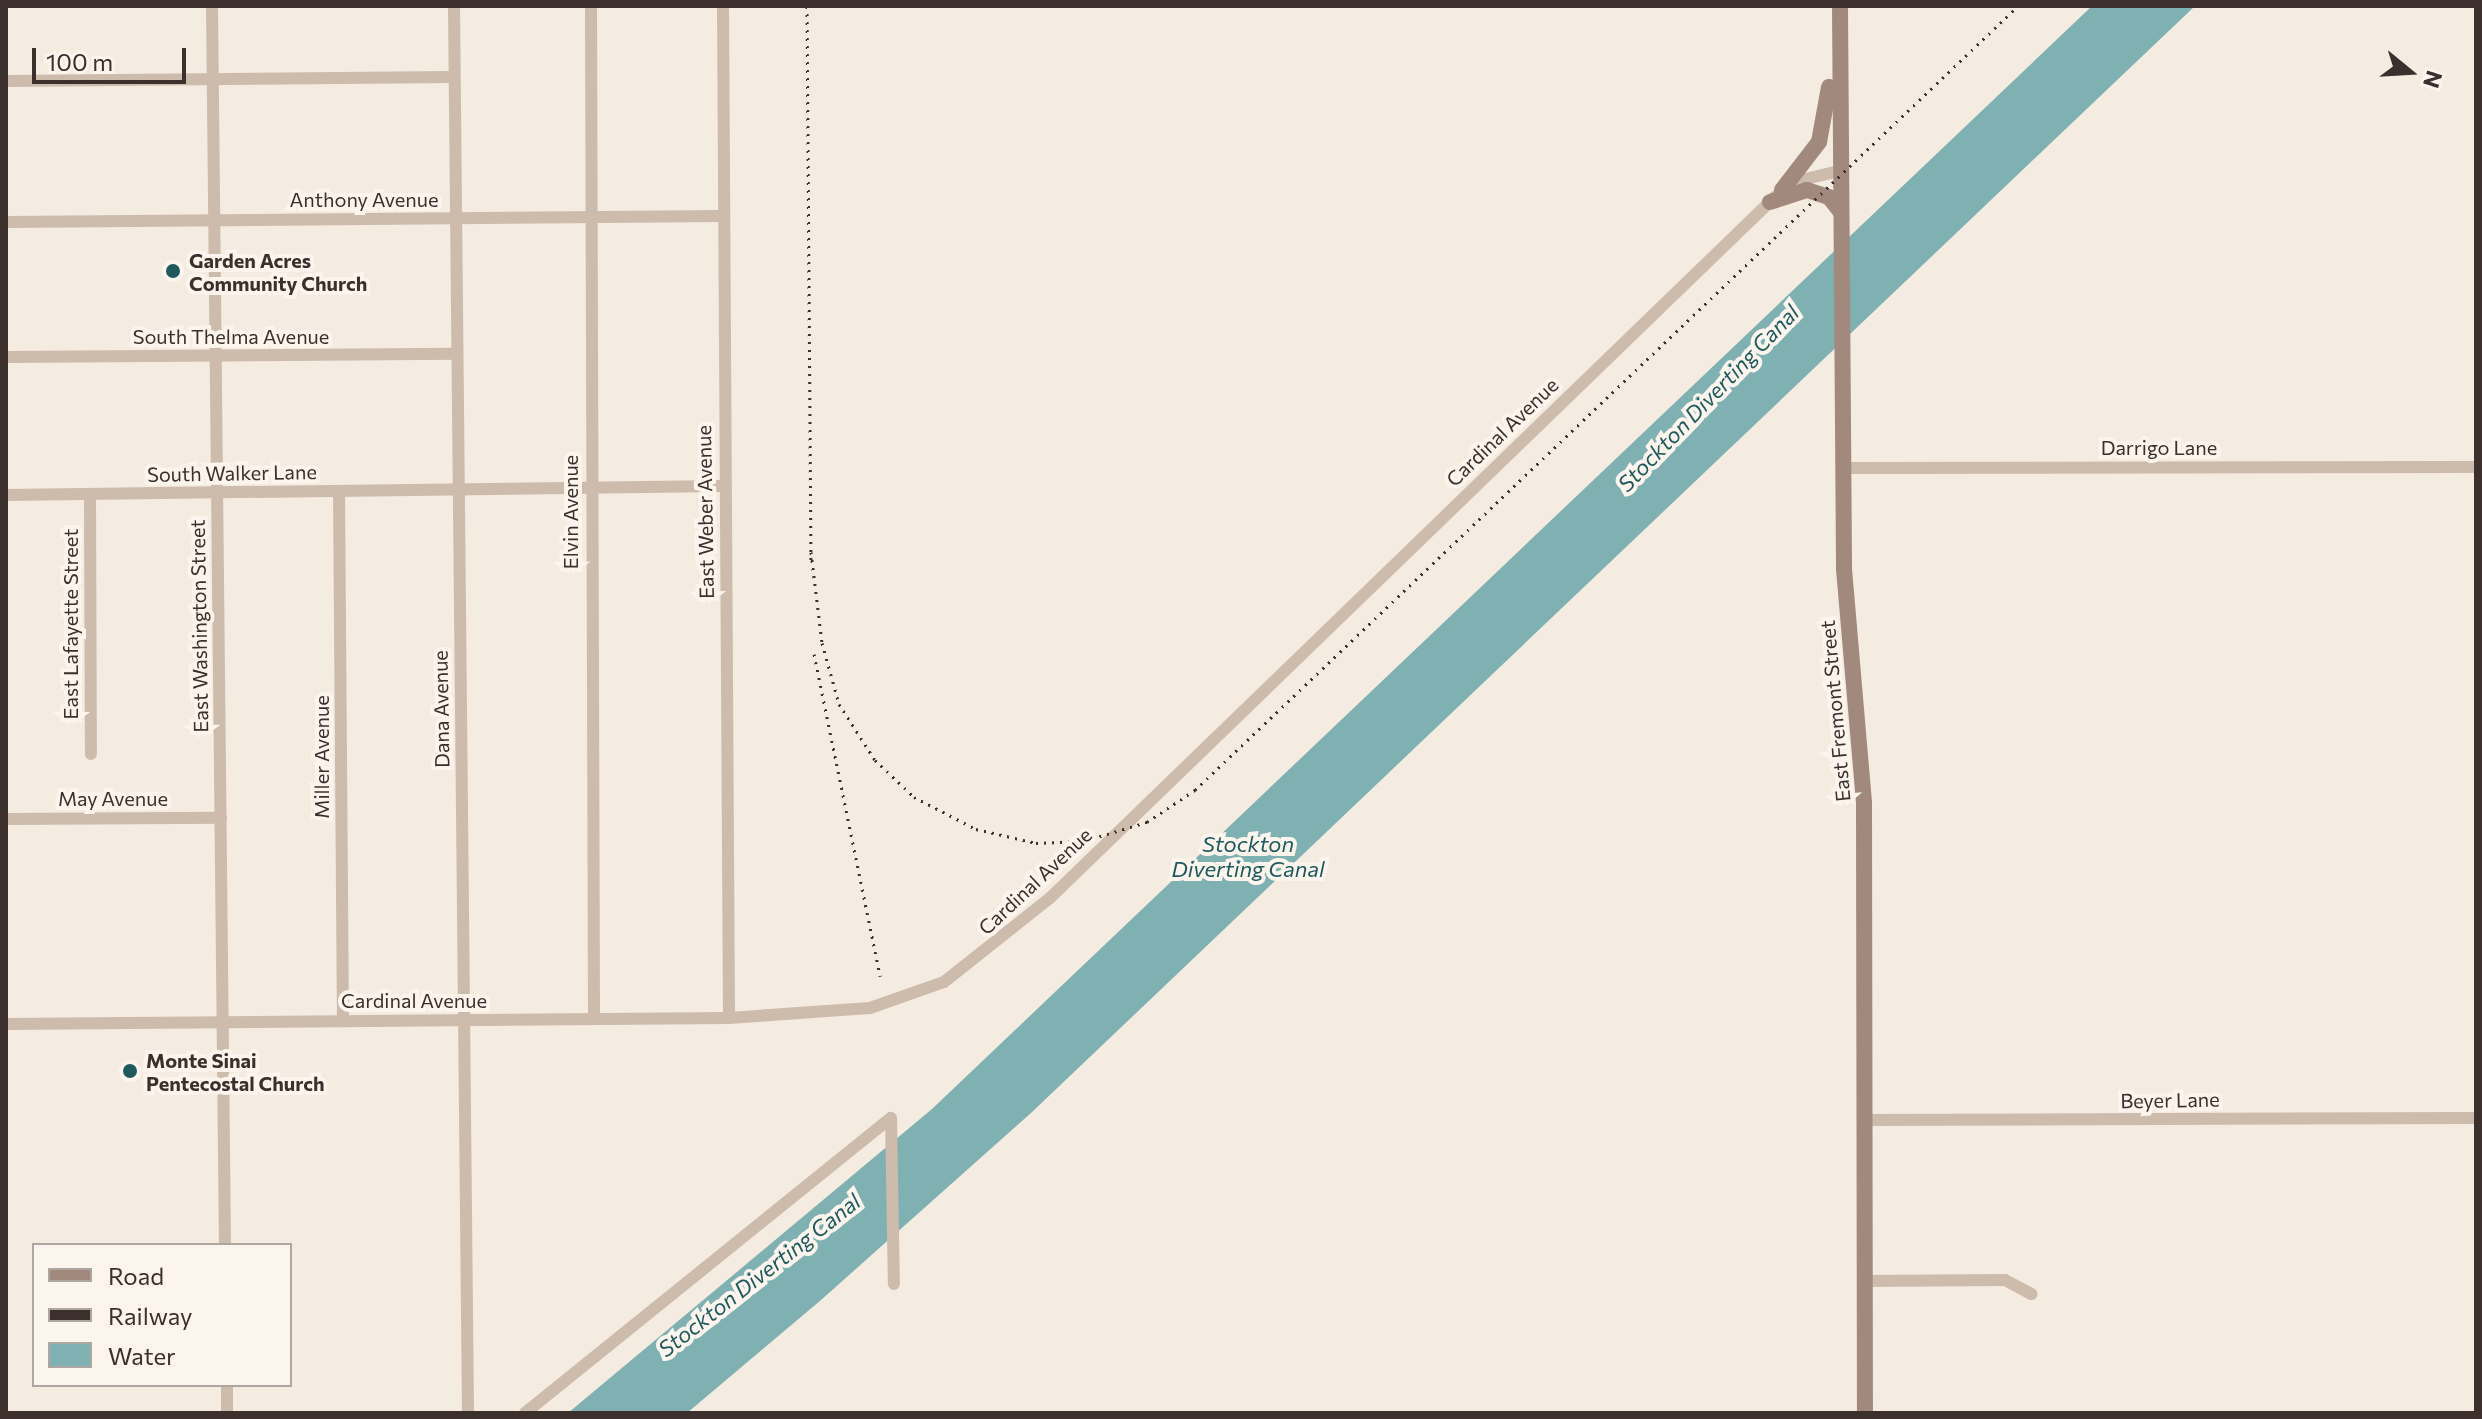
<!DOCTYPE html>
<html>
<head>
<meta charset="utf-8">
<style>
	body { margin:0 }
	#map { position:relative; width:2482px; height:1419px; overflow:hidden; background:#f4ebe1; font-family:Commissioner,sans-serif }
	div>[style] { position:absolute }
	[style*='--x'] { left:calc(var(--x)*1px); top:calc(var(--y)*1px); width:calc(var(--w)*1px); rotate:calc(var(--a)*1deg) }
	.water>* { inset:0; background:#7fb0b2 }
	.street>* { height:12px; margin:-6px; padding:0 6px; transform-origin:6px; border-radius:6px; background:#cdbbac }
	.secondary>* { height:16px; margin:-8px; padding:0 8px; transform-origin:8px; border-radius:8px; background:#a18a7d }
	.rail>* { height:3px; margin-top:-1.5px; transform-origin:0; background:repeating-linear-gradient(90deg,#3b302b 0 2px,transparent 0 8px) }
	.dots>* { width:22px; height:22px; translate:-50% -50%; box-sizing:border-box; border:4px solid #fbf5ee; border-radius:50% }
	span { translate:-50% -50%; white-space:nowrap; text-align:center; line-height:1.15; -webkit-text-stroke:8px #fbf5ee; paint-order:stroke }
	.street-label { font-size:20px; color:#3b302b }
	.poi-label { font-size:20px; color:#3b302b; font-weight:700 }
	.left { translate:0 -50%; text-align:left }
	.water-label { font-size:22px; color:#1f5a5e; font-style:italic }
	.frame { position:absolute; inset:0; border:8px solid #3b302b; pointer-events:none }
	.legend { position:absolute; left:32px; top:1243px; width:260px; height:144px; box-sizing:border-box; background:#fbf5ee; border:2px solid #aea6a0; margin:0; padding:10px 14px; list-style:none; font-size:24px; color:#3b302b }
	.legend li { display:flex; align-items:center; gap:16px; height:40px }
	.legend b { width:40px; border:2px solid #aea6a0 }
	.north { position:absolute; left:2370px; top:32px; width:80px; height:80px; -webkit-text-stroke:6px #fbf5ee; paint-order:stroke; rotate:108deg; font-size:22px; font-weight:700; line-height:32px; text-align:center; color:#3b302b }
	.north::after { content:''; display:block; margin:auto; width:28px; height:36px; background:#3b302b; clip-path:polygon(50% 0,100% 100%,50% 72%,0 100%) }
	.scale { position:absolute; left:32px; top:48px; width:154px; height:36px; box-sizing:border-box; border:4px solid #3b302b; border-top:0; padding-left:10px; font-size:24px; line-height:28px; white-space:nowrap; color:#3b302b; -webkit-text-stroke:6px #fbf5ee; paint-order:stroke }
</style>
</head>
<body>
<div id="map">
	<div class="water">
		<i style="clip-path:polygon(2092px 6px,2195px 6px,1032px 1112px,821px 1300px,687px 1413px,568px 1413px,932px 1109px)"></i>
	</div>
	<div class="street">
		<i style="--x:212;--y:6;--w:1239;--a:89.4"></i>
		<i style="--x:454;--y:6;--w:1405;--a:89.43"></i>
		<i style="--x:591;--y:6;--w:1013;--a:89.83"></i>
		<i style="--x:723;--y:6;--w:1012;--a:89.66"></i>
		<i style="--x:6;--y:81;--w:448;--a:-0.5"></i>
		<i style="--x:1789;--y:183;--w:51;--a:-13.5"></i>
		<i style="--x:6;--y:222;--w:717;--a:-0.48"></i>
		<i style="--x:6;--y:357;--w:450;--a:-0.4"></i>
		<i style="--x:1842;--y:468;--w:634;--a:-0.09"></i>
		<i style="--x:339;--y:492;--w:529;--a:89.57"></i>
		<i style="--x:6;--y:495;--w:718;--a:-0.72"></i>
		<i style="--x:90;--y:495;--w:259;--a:89.8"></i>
		<i style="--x:6;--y:819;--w:215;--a:-0.3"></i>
		<i style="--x:6;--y:1024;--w:723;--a:-0.48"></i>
		<i style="--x:729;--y:1018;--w:141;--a:-4.1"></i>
		<i style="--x:870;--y:1008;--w:78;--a:-19.4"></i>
		<i style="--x:944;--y:982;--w:135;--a:-38.4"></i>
		<i style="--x:1050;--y:898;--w:1010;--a:-44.04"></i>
		<i style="--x:1864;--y:1120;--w:612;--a:-0.19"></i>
		<i style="--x:1863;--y:1281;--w:142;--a:-0.4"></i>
		<i style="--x:2005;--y:1280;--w:30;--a:28"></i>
		<i style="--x:227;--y:1385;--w:28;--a:90"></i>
		<i style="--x:525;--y:1413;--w:470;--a:-38.9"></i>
		<i style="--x:891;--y:1118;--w:166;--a:89"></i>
	</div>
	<div class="secondary">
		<i style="--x:1840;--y:6;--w:563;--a:89.59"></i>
		<i style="--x:1844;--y:569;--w:235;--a:85.1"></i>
		<i style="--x:1864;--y:803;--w:610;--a:89.91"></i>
		<i style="--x:1782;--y:190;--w:61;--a:-52.4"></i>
		<i style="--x:1819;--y:142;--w:56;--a:-79.7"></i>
		<i style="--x:1770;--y:202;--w:39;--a:-18"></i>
		<i style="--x:1807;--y:190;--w:23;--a:18"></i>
		<i style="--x:1829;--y:197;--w:18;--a:52"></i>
	</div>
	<div class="rail">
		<i style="--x:807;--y:6;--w:556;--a:89.59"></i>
		<i style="--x:811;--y:552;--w:92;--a:83.1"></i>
		<i style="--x:822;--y:643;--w:63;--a:74.4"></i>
		<i style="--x:839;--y:704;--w:67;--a:57.3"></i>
		<i style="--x:875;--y:760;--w:54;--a:43.5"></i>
		<i style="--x:914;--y:797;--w:70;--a:27.3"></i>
		<i style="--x:976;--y:829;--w:62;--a:13.1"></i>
		<i style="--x:1036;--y:843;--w:48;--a:-2.4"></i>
		<i style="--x:1084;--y:841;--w:66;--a:-16.8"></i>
		<i style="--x:1147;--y:822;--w:58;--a:-33.7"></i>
		<i style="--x:1195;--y:790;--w:1137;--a:-43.61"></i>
		<i style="--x:814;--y:654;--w:329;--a:78.4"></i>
	</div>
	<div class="dots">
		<i style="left:173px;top:271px;background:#1f5a5e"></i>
		<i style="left:130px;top:1071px;background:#1f5a5e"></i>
	</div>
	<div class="street-label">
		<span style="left:364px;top:199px">Anthony Avenue</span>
		<span style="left:231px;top:336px">South Thelma Avenue</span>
		<span style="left:1502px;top:432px;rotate:-44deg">Cardinal Avenue</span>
		<span style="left:2159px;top:447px">Darrigo Lane</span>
		<span style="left:232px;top:473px;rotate:-1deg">South Walker Lane</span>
		<span style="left:570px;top:512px;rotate:-90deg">Elvin Avenue</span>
		<span style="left:705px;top:512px;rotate:-91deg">East Weber Avenue</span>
		<span style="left:70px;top:624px;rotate:-90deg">East Lafayette Street</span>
		<span style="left:199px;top:626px;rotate:-91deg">East Washington Street</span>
		<span style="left:441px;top:709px;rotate:-91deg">Dana Avenue</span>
		<span style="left:1835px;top:711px;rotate:-95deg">East Fremont Street</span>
		<span style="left:321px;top:757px;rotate:-90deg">Miller Avenue</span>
		<span style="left:113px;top:798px">May Avenue</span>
		<span style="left:1035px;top:881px;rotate:-43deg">Cardinal Avenue</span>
		<span style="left:414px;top:1000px">Cardinal Avenue</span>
		<span style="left:2170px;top:1100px;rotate:-1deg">Beyer Lane</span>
	</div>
	<div class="poi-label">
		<span class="left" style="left:189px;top:272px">Garden Acres<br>Community Church</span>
		<span class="left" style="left:146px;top:1072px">Monte Sinai<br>Pentecostal Church</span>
	</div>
	<div class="water-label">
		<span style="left:1708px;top:398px;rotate:-46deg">Stockton Diverting Canal</span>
		<span style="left:1248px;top:856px">Stockton<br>Diverting Canal</span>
		<span style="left:759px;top:1275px;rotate:-38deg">Stockton Diverting Canal</span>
	</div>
	<div class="frame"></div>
	<ul class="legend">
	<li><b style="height:10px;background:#a18a7d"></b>Road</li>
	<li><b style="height:10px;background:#3b302b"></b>Railway</li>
	<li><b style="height:22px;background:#7fb0b2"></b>Water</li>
	</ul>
	<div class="north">N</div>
	<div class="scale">100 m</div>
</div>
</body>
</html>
